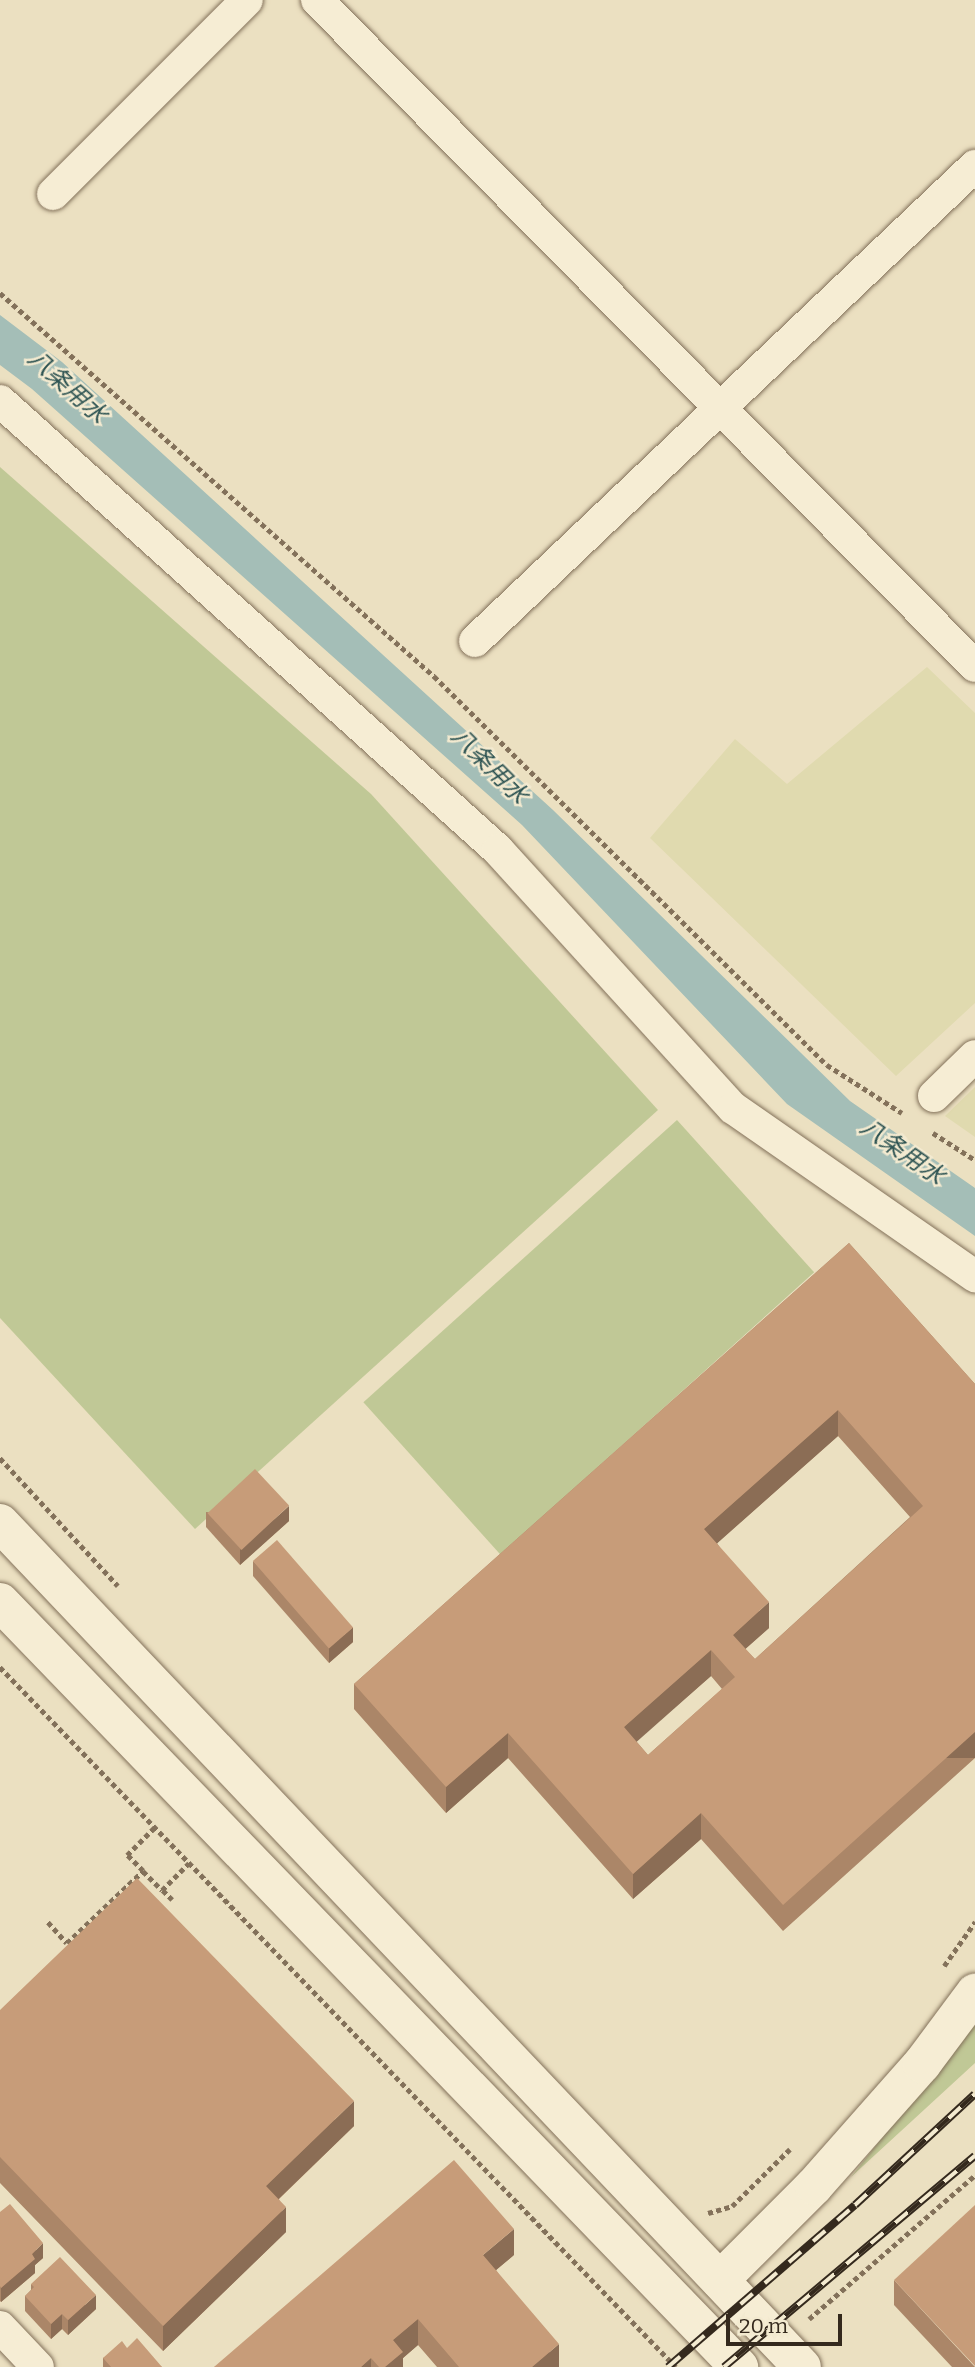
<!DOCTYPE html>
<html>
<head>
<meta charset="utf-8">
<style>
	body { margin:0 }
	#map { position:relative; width:975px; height:2367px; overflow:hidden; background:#ebe0c1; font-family:Bitter,"Noto Sans JP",serif }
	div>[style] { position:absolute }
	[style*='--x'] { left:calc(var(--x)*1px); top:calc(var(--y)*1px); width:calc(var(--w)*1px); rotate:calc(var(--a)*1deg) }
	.farmland>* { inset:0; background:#e0daaf }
	.green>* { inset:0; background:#c0c896; transform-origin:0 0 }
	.water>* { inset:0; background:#a4beb7 }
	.path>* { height:4.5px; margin-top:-2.25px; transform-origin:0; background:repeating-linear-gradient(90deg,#83715a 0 5px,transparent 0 8.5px) }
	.roads { filter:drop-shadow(0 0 2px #83715a) drop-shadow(0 0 2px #83715a) }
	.minor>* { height:32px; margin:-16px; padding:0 16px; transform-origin:16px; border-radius:16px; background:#f6edd4 }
	.tertiary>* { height:38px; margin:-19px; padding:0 19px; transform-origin:19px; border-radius:19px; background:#f6edd4 }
	.rail>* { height:8px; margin-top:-4px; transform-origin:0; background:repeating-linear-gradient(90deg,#f3ead0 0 16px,#34291d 0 32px); box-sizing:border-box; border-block:2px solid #34291d }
	.wall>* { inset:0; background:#ab8668 }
	.shaded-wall>* { inset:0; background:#8b6d55; transform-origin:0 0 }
	.building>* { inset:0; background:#c79c79; transform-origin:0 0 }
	span { translate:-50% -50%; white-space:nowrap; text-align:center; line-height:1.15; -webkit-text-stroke:5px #f3ead0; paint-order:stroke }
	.water-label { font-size:24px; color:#2d5352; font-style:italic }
	.scale { position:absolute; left:726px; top:2314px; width:116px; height:32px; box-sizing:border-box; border:4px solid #34291d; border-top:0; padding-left:9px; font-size:21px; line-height:24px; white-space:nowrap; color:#34291d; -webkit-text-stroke:5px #f3ead0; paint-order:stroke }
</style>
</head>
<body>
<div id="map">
	<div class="farmland">
		<i style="clip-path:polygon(927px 667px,975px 713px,975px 1003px,896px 1076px,650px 838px,735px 739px,787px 784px)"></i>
		<i style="clip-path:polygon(975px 1087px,975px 1137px,945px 1116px)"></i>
	</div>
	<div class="green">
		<i style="clip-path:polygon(0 467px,371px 794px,658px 1110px,195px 1529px,0 1318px)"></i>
		<i style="left:677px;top:1120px;width:205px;height:422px;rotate:48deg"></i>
		<i style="clip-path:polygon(975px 2020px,975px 2063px,851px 2177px,970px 2027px)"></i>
	</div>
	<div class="water">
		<i style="clip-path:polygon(0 315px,62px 362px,553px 810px,850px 1101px,975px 1188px,975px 1236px,787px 1104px,522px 825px,32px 389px,0 365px)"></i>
	</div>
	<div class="path">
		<i style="--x:0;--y:293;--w:579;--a:41.43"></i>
		<i style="--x:434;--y:676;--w:553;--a:44.71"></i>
		<i style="--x:827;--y:1065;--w:89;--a:32.6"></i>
		<i style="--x:933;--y:1133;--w:50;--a:32.7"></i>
		<i style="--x:0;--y:1458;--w:174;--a:47.3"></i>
		<i style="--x:0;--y:1667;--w:973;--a:46"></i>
		<i style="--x:143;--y:1871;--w:27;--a:45"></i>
		<i style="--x:172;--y:1900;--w:14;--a:-135"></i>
		<i style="--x:162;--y:1890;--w:38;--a:-45"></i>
		<i style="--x:48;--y:1922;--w:28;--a:48"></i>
		<i style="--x:67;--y:1943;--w:105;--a:-43.5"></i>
		<i style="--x:143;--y:1871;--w:23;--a:-135"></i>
		<i style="--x:127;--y:1855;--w:40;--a:-45"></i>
		<i style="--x:944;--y:1966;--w:54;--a:-54.8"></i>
		<i style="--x:708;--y:2213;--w:25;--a:-16"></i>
		<i style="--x:732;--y:2206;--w:81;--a:-44.5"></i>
		<i style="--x:809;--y:2319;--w:220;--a:-40.9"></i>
	</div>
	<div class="roads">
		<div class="minor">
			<i style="--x:317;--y:0;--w:936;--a:45.35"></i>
			<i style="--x:53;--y:194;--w:274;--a:-45"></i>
			<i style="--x:0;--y:401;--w:671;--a:42.04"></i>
			<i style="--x:498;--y:850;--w:349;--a:47.7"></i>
			<i style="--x:733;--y:1108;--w:295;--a:34.8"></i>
			<i style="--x:475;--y:641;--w:690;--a:-43.53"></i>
			<i style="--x:934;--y:1096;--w:57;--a:-44.3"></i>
			<i style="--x:0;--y:2327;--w:55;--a:46.5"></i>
		</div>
		<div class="tertiary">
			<i style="--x:0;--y:1523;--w:1164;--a:46.46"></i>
			<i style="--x:0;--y:1602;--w:1064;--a:45.99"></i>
			<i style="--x:720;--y:2280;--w:133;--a:-45"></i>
			<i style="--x:814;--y:2186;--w:163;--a:-48.5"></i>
			<i style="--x:922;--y:2064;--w:89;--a:-53.3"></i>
		</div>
	</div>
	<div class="rail">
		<i style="--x:668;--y:2367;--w:247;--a:-40.9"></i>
		<i style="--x:855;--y:2205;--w:163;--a:-42.8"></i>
		<i style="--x:724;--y:2367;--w:328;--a:-40.1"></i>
	</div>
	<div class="wall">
		<i style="clip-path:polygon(evenodd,849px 1243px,975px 1384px,975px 1758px,783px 1931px,701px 1839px,633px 1899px,508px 1758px,446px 1813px,354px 1709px,354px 1684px,849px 1243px,838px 1436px,910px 1517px,755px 1659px,745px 1649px,769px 1628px,717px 1543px,838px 1436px,849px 1243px,711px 1676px,722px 1689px,648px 1755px,636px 1741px,711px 1676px)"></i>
		<i style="clip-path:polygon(206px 1512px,289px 1521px,240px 1565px,206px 1527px)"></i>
		<i style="clip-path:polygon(253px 1561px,353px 1642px,329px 1663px,253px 1576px)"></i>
		<i style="clip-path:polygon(0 2010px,354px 2126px,279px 2199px,286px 2232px,163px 2351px,0 2183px)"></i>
		<i style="clip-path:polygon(0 2212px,43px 2258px,35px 2265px,35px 2273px,1px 2302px,0 2301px)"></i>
		<i style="clip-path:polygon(514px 2255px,496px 2270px,559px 2367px,437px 2367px,418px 2345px,403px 2358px,403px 2367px,214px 2367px)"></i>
		<i style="clip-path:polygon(894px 2280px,975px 2367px,952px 2367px,894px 2305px)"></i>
		<i style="clip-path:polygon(31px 2284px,96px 2309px,68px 2335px,62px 2329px,51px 2339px,25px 2311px,25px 2296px,31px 2290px)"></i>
		<i style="clip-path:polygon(127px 2348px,162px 2367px,103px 2367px,103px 2358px)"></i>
	</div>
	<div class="shaded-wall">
		<i style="clip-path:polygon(838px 1410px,838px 1436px,704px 1555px,704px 1529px)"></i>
		<i style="clip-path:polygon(289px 1506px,289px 1521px,240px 1565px,240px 1550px)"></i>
		<i style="clip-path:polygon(769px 1602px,769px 1628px,733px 1660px,733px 1635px)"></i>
		<i style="clip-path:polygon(353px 1627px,353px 1642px,329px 1663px,329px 1648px)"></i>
		<i style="clip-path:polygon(711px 1650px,711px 1676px,624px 1753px,624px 1727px)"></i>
		<i style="left:975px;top:1732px;width:26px;height:258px;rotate:90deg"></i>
		<i style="clip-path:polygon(508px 1733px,508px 1758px,446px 1813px,446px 1787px)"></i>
		<i style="clip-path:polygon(701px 1813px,701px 1839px,633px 1899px,633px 1874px)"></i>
		<i style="clip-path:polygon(354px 2101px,354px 2126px,266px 2211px,266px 2186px)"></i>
		<i style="clip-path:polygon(286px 2207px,286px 2232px,163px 2351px,163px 2326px)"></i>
		<i style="clip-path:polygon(514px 2229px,514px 2255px,483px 2281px,483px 2255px)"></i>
		<i style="clip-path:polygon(43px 2243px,43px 2258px,35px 2265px,35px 2273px,1px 2302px,1px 2288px,32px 2254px)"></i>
		<i style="clip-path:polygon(96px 2295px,96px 2309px,68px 2335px,68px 2320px)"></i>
		<i style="clip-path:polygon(62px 2314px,62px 2329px,51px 2339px,51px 2324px)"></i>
		<i style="clip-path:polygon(418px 2319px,418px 2345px,403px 2358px,403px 2367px,385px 2367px,393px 2340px)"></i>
		<i style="clip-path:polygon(559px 2344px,559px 2367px,532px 2367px)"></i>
		<i style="clip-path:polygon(371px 2358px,371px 2367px,361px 2367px)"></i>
	</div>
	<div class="building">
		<i style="clip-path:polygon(evenodd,849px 1243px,975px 1384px,975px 1732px,783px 1905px,701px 1813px,633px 1874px,508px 1733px,446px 1787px,354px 1684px,849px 1243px,838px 1410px,923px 1506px,755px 1659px,733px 1635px,769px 1602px,704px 1529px,838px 1410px,849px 1243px,711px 1650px,735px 1677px,648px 1755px,624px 1727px,711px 1650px)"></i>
		<i style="left:255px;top:1469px;width:50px;height:65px;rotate:47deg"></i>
		<i style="left:277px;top:1540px;width:116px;height:32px;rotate:49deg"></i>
		<i style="clip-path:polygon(137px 1878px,354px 2101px,266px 2186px,286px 2207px,163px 2326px,0 2157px,0 2010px)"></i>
		<i style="clip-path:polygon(454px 2160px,514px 2229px,483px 2255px,559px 2344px,532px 2367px,459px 2367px,418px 2319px,393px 2340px,403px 2352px,385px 2367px,379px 2367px,371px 2358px,361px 2367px,214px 2367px)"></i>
		<i style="clip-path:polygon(10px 2204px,43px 2243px,32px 2254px,35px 2259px,1px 2288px,0 2286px,0 2212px)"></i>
		<i style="clip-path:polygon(975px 2205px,975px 2366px,894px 2280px)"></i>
		<i style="clip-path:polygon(60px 2257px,96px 2295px,68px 2320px,62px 2314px,51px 2324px,25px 2296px,34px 2287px,31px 2284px)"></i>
		<i style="clip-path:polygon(137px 2338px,162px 2367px,111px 2367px,103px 2358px,122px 2341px,127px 2348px)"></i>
	</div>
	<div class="water-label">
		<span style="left:67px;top:387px;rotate:42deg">八条用水</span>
		<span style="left:489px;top:766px;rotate:45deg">八条用水</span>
		<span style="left:902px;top:1152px;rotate:35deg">八条用水</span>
	</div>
	<div class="scale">20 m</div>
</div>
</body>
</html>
